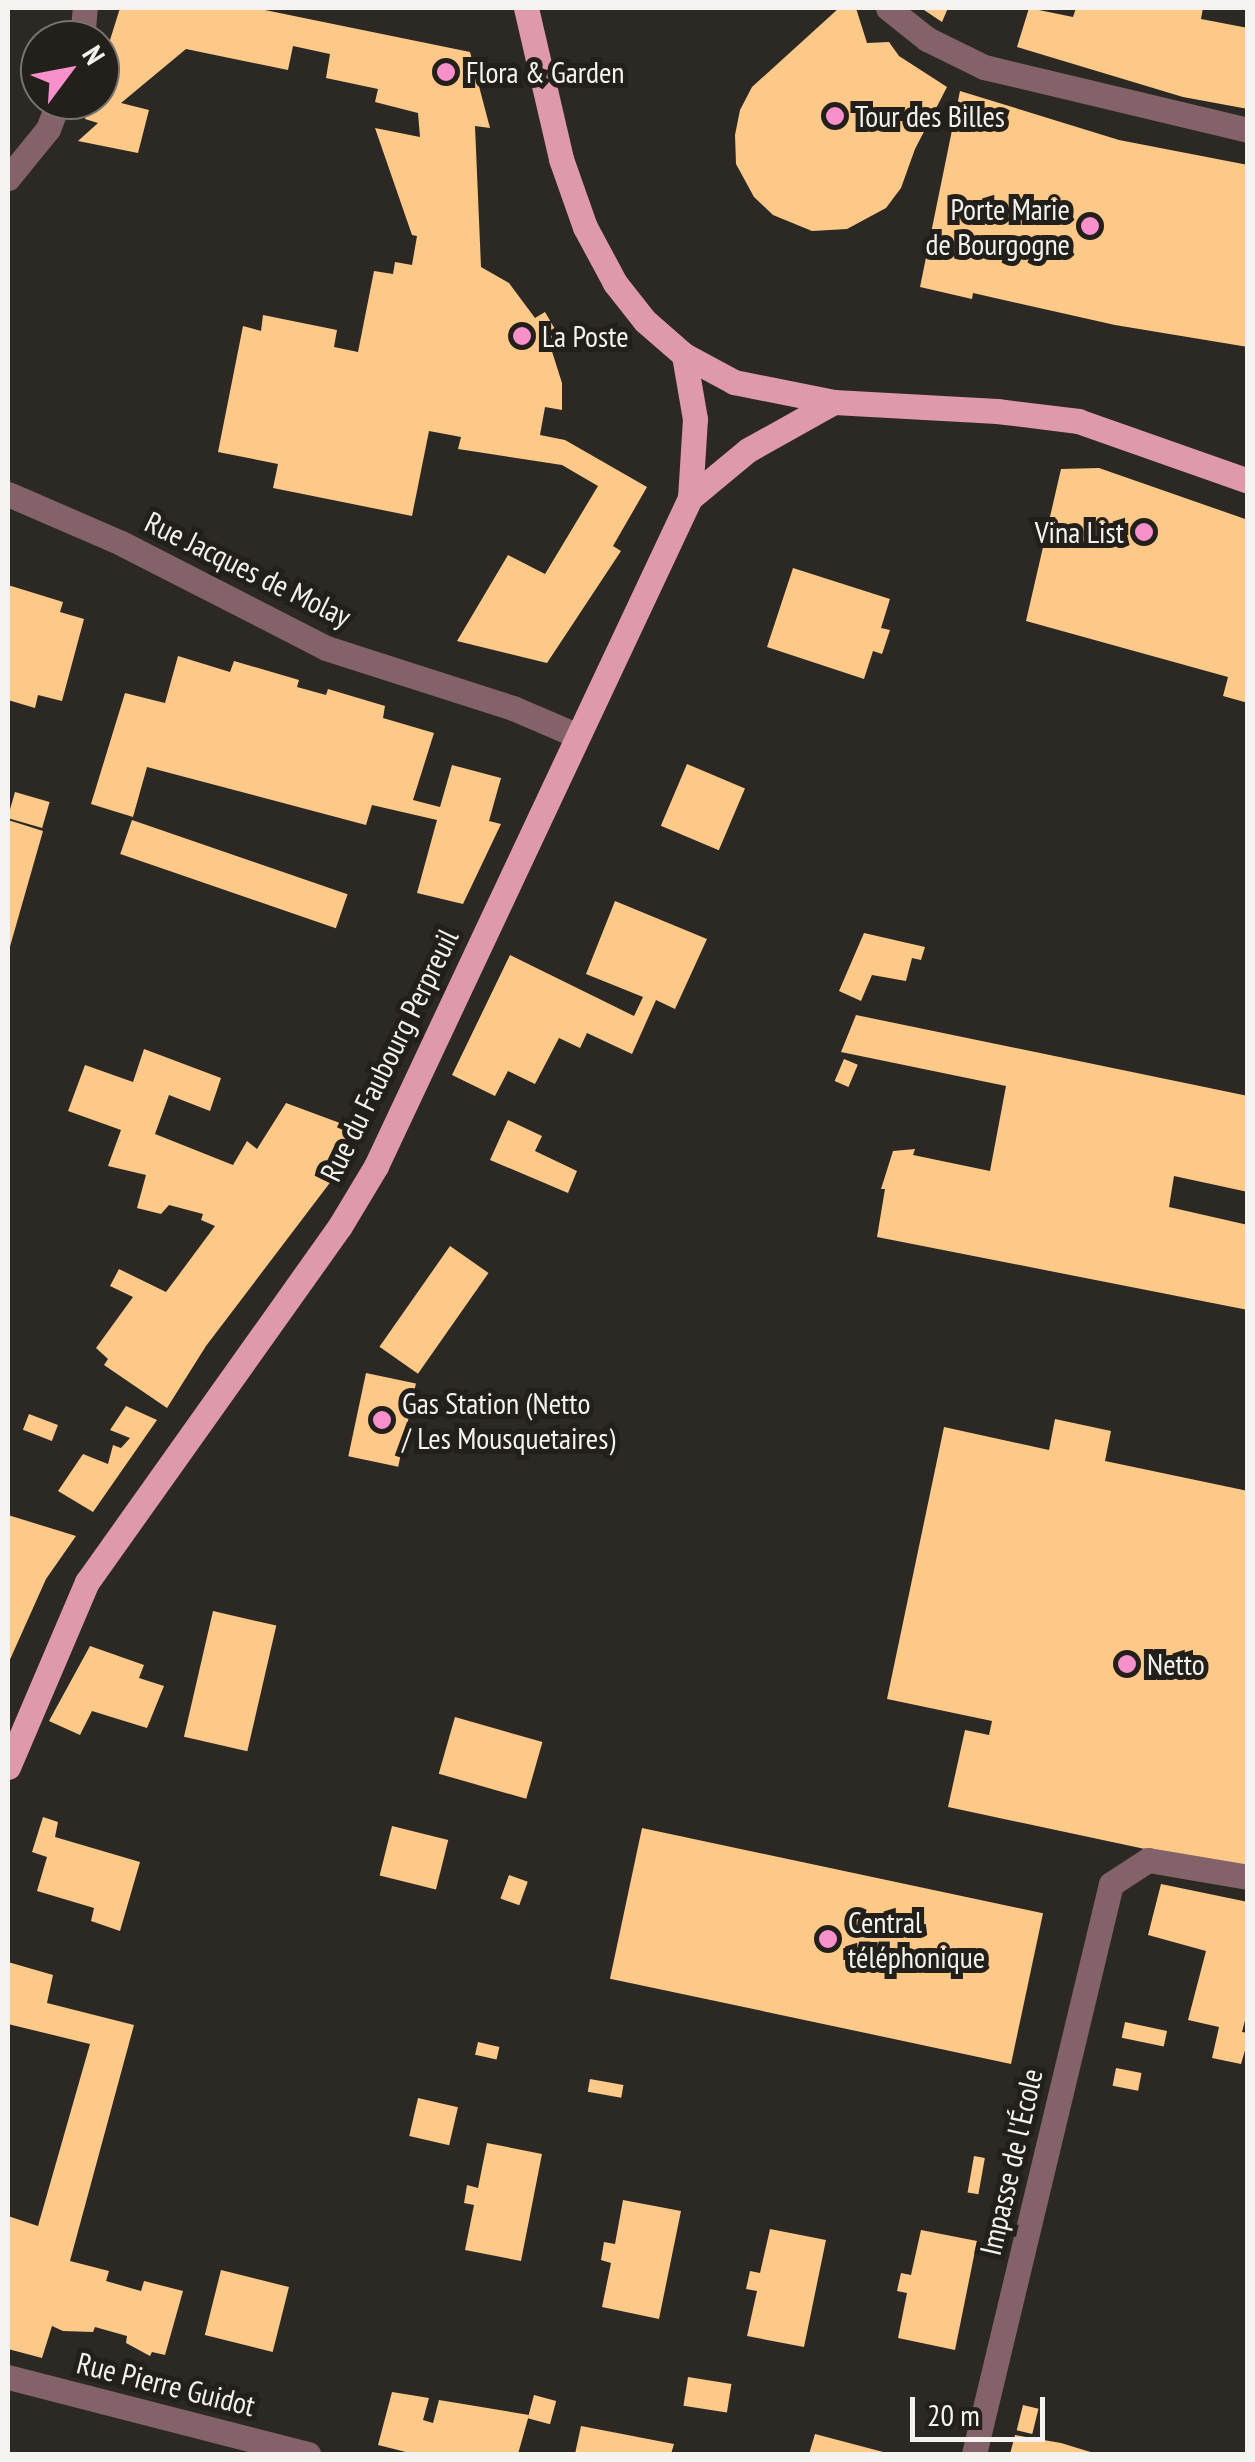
<!DOCTYPE html>
<html>
<head>
<meta charset="utf-8">
<style>
	body { margin:0 }
	#map { position:relative; width:1255px; height:2462px; overflow:hidden; background:#2c2823; font-family:"PT Sans Narrow",sans-serif }
	div>[style] { position:absolute }
	[style*='--x'] { left:calc(var(--x)*1px); top:calc(var(--y)*1px); width:calc(var(--w)*1px); rotate:calc(var(--a)*1deg) }
	.building>* { inset:0; background:#fdc989; transform-origin:0 0 }
	.minor>* { height:25px; margin:-12.5px; padding:0 12.5px; transform-origin:12.5px; border-radius:12.5px; background:#83626a }
	.major>* { height:25px; margin:-12.5px; padding:0 12.5px; transform-origin:12.5px; border-radius:12.5px; background:#de99aa }
	.dots>* { width:28px; height:28px; translate:-50% -50%; box-sizing:border-box; border:5px solid #231f1a; border-radius:50% }
	span { translate:-50% -50%; white-space:nowrap; text-align:center; line-height:1.15; -webkit-text-stroke:10px #231f1a; paint-order:stroke }
	.poi-label { font-size:30px; color:#f5f2ef }
	.left { translate:0 -50%; text-align:left }
	.right { translate:-100% -50%; text-align:right }
	.street-label { font-size:30px; color:#f5f2ef }
	.frame { position:absolute; inset:0; border:10px solid #f5f2ef; pointer-events:none }
	.north { position:absolute; left:20px; top:20px; width:100px; height:100px; box-sizing:border-box; background:#231f1a; border:2px solid #77736f; border-radius:50%; rotate:58deg; font-size:28px; font-weight:700; line-height:40px; text-align:center; color:#f5f2ef }
	.north::after { content:''; display:block; margin:auto; width:35px; height:45px; background:#f890cc; clip-path:polygon(50% 0,100% 100%,50% 72%,0 100%) }
	.scale { position:absolute; left:910px; top:2397px; width:135px; height:45px; box-sizing:border-box; border:5px solid #f5f2ef; border-top:0; padding-left:12px; font-size:30px; line-height:35px; white-space:nowrap; color:#f5f2ef; -webkit-text-stroke:8px #231f1a; paint-order:stroke }
</style>
</head>
<body>
<div id="map">
	<div class="building">
		<i style="clip-path:polygon(120px 8px,255px 8px,470px 52px,490px 128px,475px 126px,481px 267px,509px 283px,535px 318px,545px 312px,559px 336px,549px 342px,562px 383px,562px 410px,545px 407px,540px 435px,565px 440px,647px 487px,613px 546px,621px 551px,547px 663px,457px 641px,508px 555px,545px 574px,598px 486px,562px 465px,458px 449px,461px 437px,429px 431px,412px 516px,273px 488px,278px 464px,218px 452px,243px 326px,261px 331px,263px 315px,337px 330px,334px 347px,358px 352px,374px 271px,393px 274px,395px 262px,412px 265px,417px 236px,412px 235px,375px 128px,420px 137px,418px 113px,375px 102px,378px 89px,326px 78px,330px 54px,293px 46px,288px 70px,186px 49px,121px 103px,149px 110px,138px 153px,78px 141px,98px 123px,85px 119px,91px 100px,100px 100px,100px 72px)"></i>
		<i style="clip-path:polygon(839px 8px,856px 8px,867px 43px,889px 42px,899px 56px,947px 87px,915px 149px,901px 188px,886px 208px,847px 229px,812px 231px,773px 215px,754px 197px,736px 164px,735px 135px,740px 110px,752px 87px)"></i>
		<i style="clip-path:polygon(921px 8px,948px 8px,942px 22px)"></i>
		<i style="clip-path:polygon(1029px 8px,1073px 17px,1076px 8px,1203px 8px,1201px 19px,1248px 28px,1248px 109px,1183px 97px,1017px 47px)"></i>
		<i style="clip-path:polygon(960px 91px,1119px 140px,1248px 165px,1248px 347px,1115px 325px,973px 293px,972px 299px,920px 287px)"></i>
		<i style="clip-path:polygon(1099px 468px,1248px 520px,1248px 703px,1223px 696px,1228px 677px,1026px 621px,1061px 469px)"></i>
		<i style="clip-path:polygon(793px 568px,890px 599px,881px 628px,890px 630px,882px 654px,873px 651px,864px 679px,767px 647px)"></i>
		<i style="clip-path:polygon(8px 585px,63px 602px,60px 612px,84px 619px,62px 701px,38px 695px,35px 708px,8px 700px)"></i>
		<i style="clip-path:polygon(178px 656px,230px 672px,234px 661px,299px 680px,297px 687px,326px 695px,328px 689px,385px 706px,383px 718px,434px 733px,413px 800px,440px 807px,452px 765px,501px 778px,489px 821px,501px 824px,463px 904px,417px 893px,437px 820px,372px 805px,366px 825px,147px 767px,133px 817px,91px 804px,125px 693px,165px 703px)"></i>
		<i style="left:687px;top:764px;width:63px;height:67px;rotate:23deg"></i>
		<i style="left:15px;top:792px;width:36px;height:27px;rotate:16deg"></i>
		<i style="clip-path:polygon(8px 820px,43px 831px,9px 950px,8px 950px)"></i>
		<i style="left:132px;top:820px;width:228px;height:36px;rotate:19deg"></i>
		<i style="clip-path:polygon(615px 901px,707px 939px,675px 1009px,656px 1000px,632px 1054px,587px 1033px,580px 1048px,559px 1038px,535px 1084px,508px 1071px,495px 1096px,452px 1075px,510px 955px,634px 1016px,643px 997px,586px 974px)"></i>
		<i style="clip-path:polygon(864px 933px,925px 947px,921px 960px,912px 958px,906px 981px,872px 975px,861px 1001px,839px 991px)"></i>
		<i style="clip-path:polygon(856px 1015px,1248px 1096px,1248px 1192px,1174px 1176px,1169px 1207px,1248px 1225px,1248px 1310px,877px 1237px,885px 1189px,881px 1189px,893px 1151px,915px 1149px,913px 1155px,990px 1171px,1006px 1086px,841px 1052px)"></i>
		<i style="clip-path:polygon(144px 1049px,221px 1078px,210px 1111px,169px 1095px,155px 1134px,233px 1165px,247px 1141px,257px 1149px,286px 1103px,356px 1129px,332px 1180px,206px 1346px,167px 1408px,104px 1365px,108px 1359px,96px 1348px,133px 1297px,110px 1286px,119px 1269px,166px 1292px,215px 1226px,201px 1220px,203px 1214px,169px 1205px,161px 1214px,137px 1208px,146px 1175px,108px 1166px,121px 1130px,68px 1111px,85px 1065px,133px 1082px)"></i>
		<i style="left:844px;top:1059px;width:15px;height:24px;rotate:23deg"></i>
		<i style="clip-path:polygon(508px 1120px,542px 1136px,535px 1151px,577px 1171px,568px 1193px,490px 1160px)"></i>
		<i style="left:450px;top:1246px;width:47px;height:123px;rotate:35deg"></i>
		<i style="left:366px;top:1373px;width:51px;height:85px;rotate:12deg"></i>
		<i style="clip-path:polygon(126px 1406px,157px 1420px,93px 1512px,58px 1491px,83px 1454px,108px 1464px,113px 1445px,121px 1448px,130px 1438px,110px 1430px)"></i>
		<i style="left:29px;top:1414px;width:31px;height:17px;rotate:21deg"></i>
		<i style="clip-path:polygon(1055px 1419px,1111px 1431px,1105px 1461px,1248px 1491px,1248px 1871px,948px 1807px,965px 1730px,989px 1735px,992px 1721px,887px 1699px,944px 1427px,1049px 1450px)"></i>
		<i style="clip-path:polygon(8px 1515px,76px 1536px,46px 1579px,8px 1664px)"></i>
		<i style="left:213px;top:1611px;width:65px;height:129px;rotate:13deg"></i>
		<i style="clip-path:polygon(90px 1646px,144px 1665px,139px 1678px,164px 1686px,147px 1728px,92px 1711px,80px 1735px,49px 1721px)"></i>
		<i style="left:455px;top:1717px;width:91px;height:59px;rotate:16deg"></i>
		<i style="clip-path:polygon(43px 1817px,58px 1822px,55px 1837px,140px 1862px,120px 1931px,91px 1921px,94px 1908px,37px 1891px,47px 1857px,32px 1852px)"></i>
		<i style="left:392px;top:1826px;width:58px;height:51px;rotate:14deg"></i>
		<i style="left:642px;top:1828px;width:410px;height:154px;rotate:12deg"></i>
		<i style="left:509px;top:1875px;width:20px;height:25px;rotate:20deg"></i>
		<i style="clip-path:polygon(1161px 1884px,1248px 1902px,1248px 2009px,1242px 2032px,1248px 2033px,1248px 2040px,1241px 2064px,1212px 2058px,1219px 2027px,1188px 2020px,1206px 1951px,1148px 1935px)"></i>
		<i style="clip-path:polygon(8px 1962px,53px 1975px,47px 2003px,134px 2025px,70px 2261px,109px 2271px,106px 2281px,141px 2291px,144px 2281px,183px 2291px,165px 2355px,152px 2352px,150px 2356px,126px 2343px,127px 2336px,95px 2327px,93px 2332px,63px 2331px,52px 2326px,42px 2358px,8px 2349px,8px 2216px,38px 2226px,90px 2044px,8px 2024px)"></i>
		<i style="left:1125px;top:2022px;width:43px;height:16px;rotate:12deg"></i>
		<i style="left:478px;top:2042px;width:22px;height:13px;rotate:13deg"></i>
		<i style="left:1116px;top:2068px;width:26px;height:18px;rotate:11deg"></i>
		<i style="left:590px;top:2079px;width:34px;height:13px;rotate:10deg"></i>
		<i style="left:418px;top:2098px;width:41px;height:39px;rotate:13deg"></i>
		<i style="clip-path:polygon(487px 2143px,542px 2154px,521px 2261px,465px 2250px,474px 2205px,464px 2203px,467px 2185px,478px 2188px)"></i>
		<i style="left:974px;top:2156px;width:11px;height:37px;rotate:10deg"></i>
		<i style="clip-path:polygon(623px 2200px,681px 2211px,659px 2319px,602px 2307px,611px 2263px,601px 2260px,604px 2242px,615px 2244px)"></i>
		<i style="clip-path:polygon(770px 2229px,826px 2240px,804px 2347px,747px 2336px,757px 2291px,746px 2289px,750px 2271px,760px 2273px)"></i>
		<i style="clip-path:polygon(921px 2230px,977px 2241px,955px 2350px,898px 2338px,907px 2293px,897px 2291px,901px 2273px,911px 2275px)"></i>
		<i style="left:221px;top:2270px;width:70px;height:67px;rotate:14deg"></i>
		<i style="left:688px;top:2377px;width:44px;height:29px;rotate:9deg"></i>
		<i style="clip-path:polygon(392px 2392px,429px 2398px,423px 2420px,433px 2423px,439px 2400px,529px 2415px,518px 2454px,414px 2454px,378px 2445px)"></i>
		<i style="left:534px;top:2395px;width:23px;height:24px;rotate:15deg"></i>
		<i style="left:1023px;top:2405px;width:16px;height:26px;rotate:14deg"></i>
		<i style="clip-path:polygon(581px 2426px,674px 2444px,671px 2454px,575px 2454px)"></i>
		<i style="clip-path:polygon(815px 2434px,887px 2453px,887px 2454px,809px 2454px)"></i>
		<i style="clip-path:polygon(1015px 2435px,1061px 2443px,1097px 2454px,1010px 2454px)"></i>
	</div>
	<div class="minor">
		<i style="--x:888;--y:8;--w:50;--a:38.5"></i>
		<i style="--x:927;--y:39;--w:64;--a:26.2"></i>
		<i style="--x:984;--y:67;--w:271;--a:13.4"></i>
		<i style="--x:82;--y:40;--w:32;--a:-85"></i>
		<i style="--x:8;--y:178;--w:63;--a:-50.8"></i>
		<i style="--x:48;--y:129;--w:31;--a:-69"></i>
		<i style="--x:8;--y:494;--w:123;--a:23.4"></i>
		<i style="--x:121;--y:543;--w:230;--a:27.1"></i>
		<i style="--x:326;--y:648;--w:196;--a:17.8"></i>
		<i style="--x:513;--y:708;--w:69;--a:23.2"></i>
		<i style="--x:8;--y:2377;--w:310;--a:14.4"></i>
		<i style="--x:974;--y:2454;--w:586;--a:-76.49"></i>
		<i style="--x:1111;--y:1884;--w:44;--a:-33"></i>
		<i style="--x:1148;--y:1860;--w:101;--a:9.6"></i>
	</div>
	<div class="major">
		<i style="--x:526;--y:8;--w:155;--a:76.9"></i>
		<i style="--x:561;--y:159;--w:72;--a:70.6"></i>
		<i style="--x:585;--y:227;--w:64;--a:61.8"></i>
		<i style="--x:615;--y:283;--w:48;--a:51.7"></i>
		<i style="--x:645;--y:321;--w:52;--a:41.1"></i>
		<i style="--x:684;--y:355;--w:57;--a:28.4"></i>
		<i style="--x:734;--y:382;--w:102;--a:11.3"></i>
		<i style="--x:834;--y:402;--w:163;--a:3.2"></i>
		<i style="--x:997;--y:411;--w:82;--a:7"></i>
		<i style="--x:1078;--y:421;--w:180;--a:19.4"></i>
		<i style="--x:690;--y:498;--w:75;--a:-39.6"></i>
		<i style="--x:748;--y:450;--w:98;--a:-29.2"></i>
		<i style="--x:8;--y:1767;--w:201;--a:-66.9"></i>
		<i style="--x:87;--y:1582;--w:437;--a:-54.6"></i>
		<i style="--x:340;--y:1226;--w:70;--a:-59"></i>
		<i style="--x:376;--y:1166;--w:738;--a:-64.82"></i>
		<i style="--x:690;--y:498;--w:79;--a:-86.4"></i>
		<i style="--x:695;--y:419;--w:65;--a:-99.8"></i>
	</div>
	<div class="dots">
		<i style="left:446px;top:72px;background:#f890cc"></i>
		<i style="left:835px;top:116px;background:#f890cc"></i>
		<i style="left:1090px;top:226px;background:#f890cc"></i>
		<i style="left:522px;top:336px;background:#f890cc"></i>
		<i style="left:1144px;top:532px;background:#f890cc"></i>
		<i style="left:382px;top:1420px;background:#f890cc"></i>
		<i style="left:1127px;top:1664px;background:#f890cc"></i>
		<i style="left:828px;top:1939px;background:#f890cc"></i>
	</div>
	<div class="poi-label">
		<span class="left" style="left:466px;top:72px">Flora &amp; Garden</span>
		<span class="left" style="left:855px;top:116px">Tour des Billes</span>
		<span class="right" style="left:1070px;top:226px">Porte Marie<br>de Bourgogne</span>
		<span class="left" style="left:542px;top:336px">La Poste</span>
		<span class="right" style="left:1124px;top:532px">Vina List</span>
		<span class="left" style="left:402px;top:1420px">Gas Station (Netto<br>/ Les Mousquetaires)</span>
		<span class="left" style="left:1147px;top:1664px">Netto</span>
		<span class="left" style="left:848px;top:1939px">Central<br>téléphonique</span>
	</div>
	<div class="street-label">
		<span style="left:248px;top:569px;rotate:26deg">Rue Jacques de Molay</span>
		<span style="left:389px;top:1055px;rotate:-64deg">Rue du Faubourg Perpreuil</span>
		<span style="left:1011px;top:2162px;rotate:-77deg">Impasse de l'École</span>
		<span style="left:166px;top:2384px;rotate:14deg">Rue Pierre Guidot</span>
	</div>
	<div class="frame"></div>
	<div class="north">N</div>
	<div class="scale">20 m</div>
</div>
</body>
</html>
